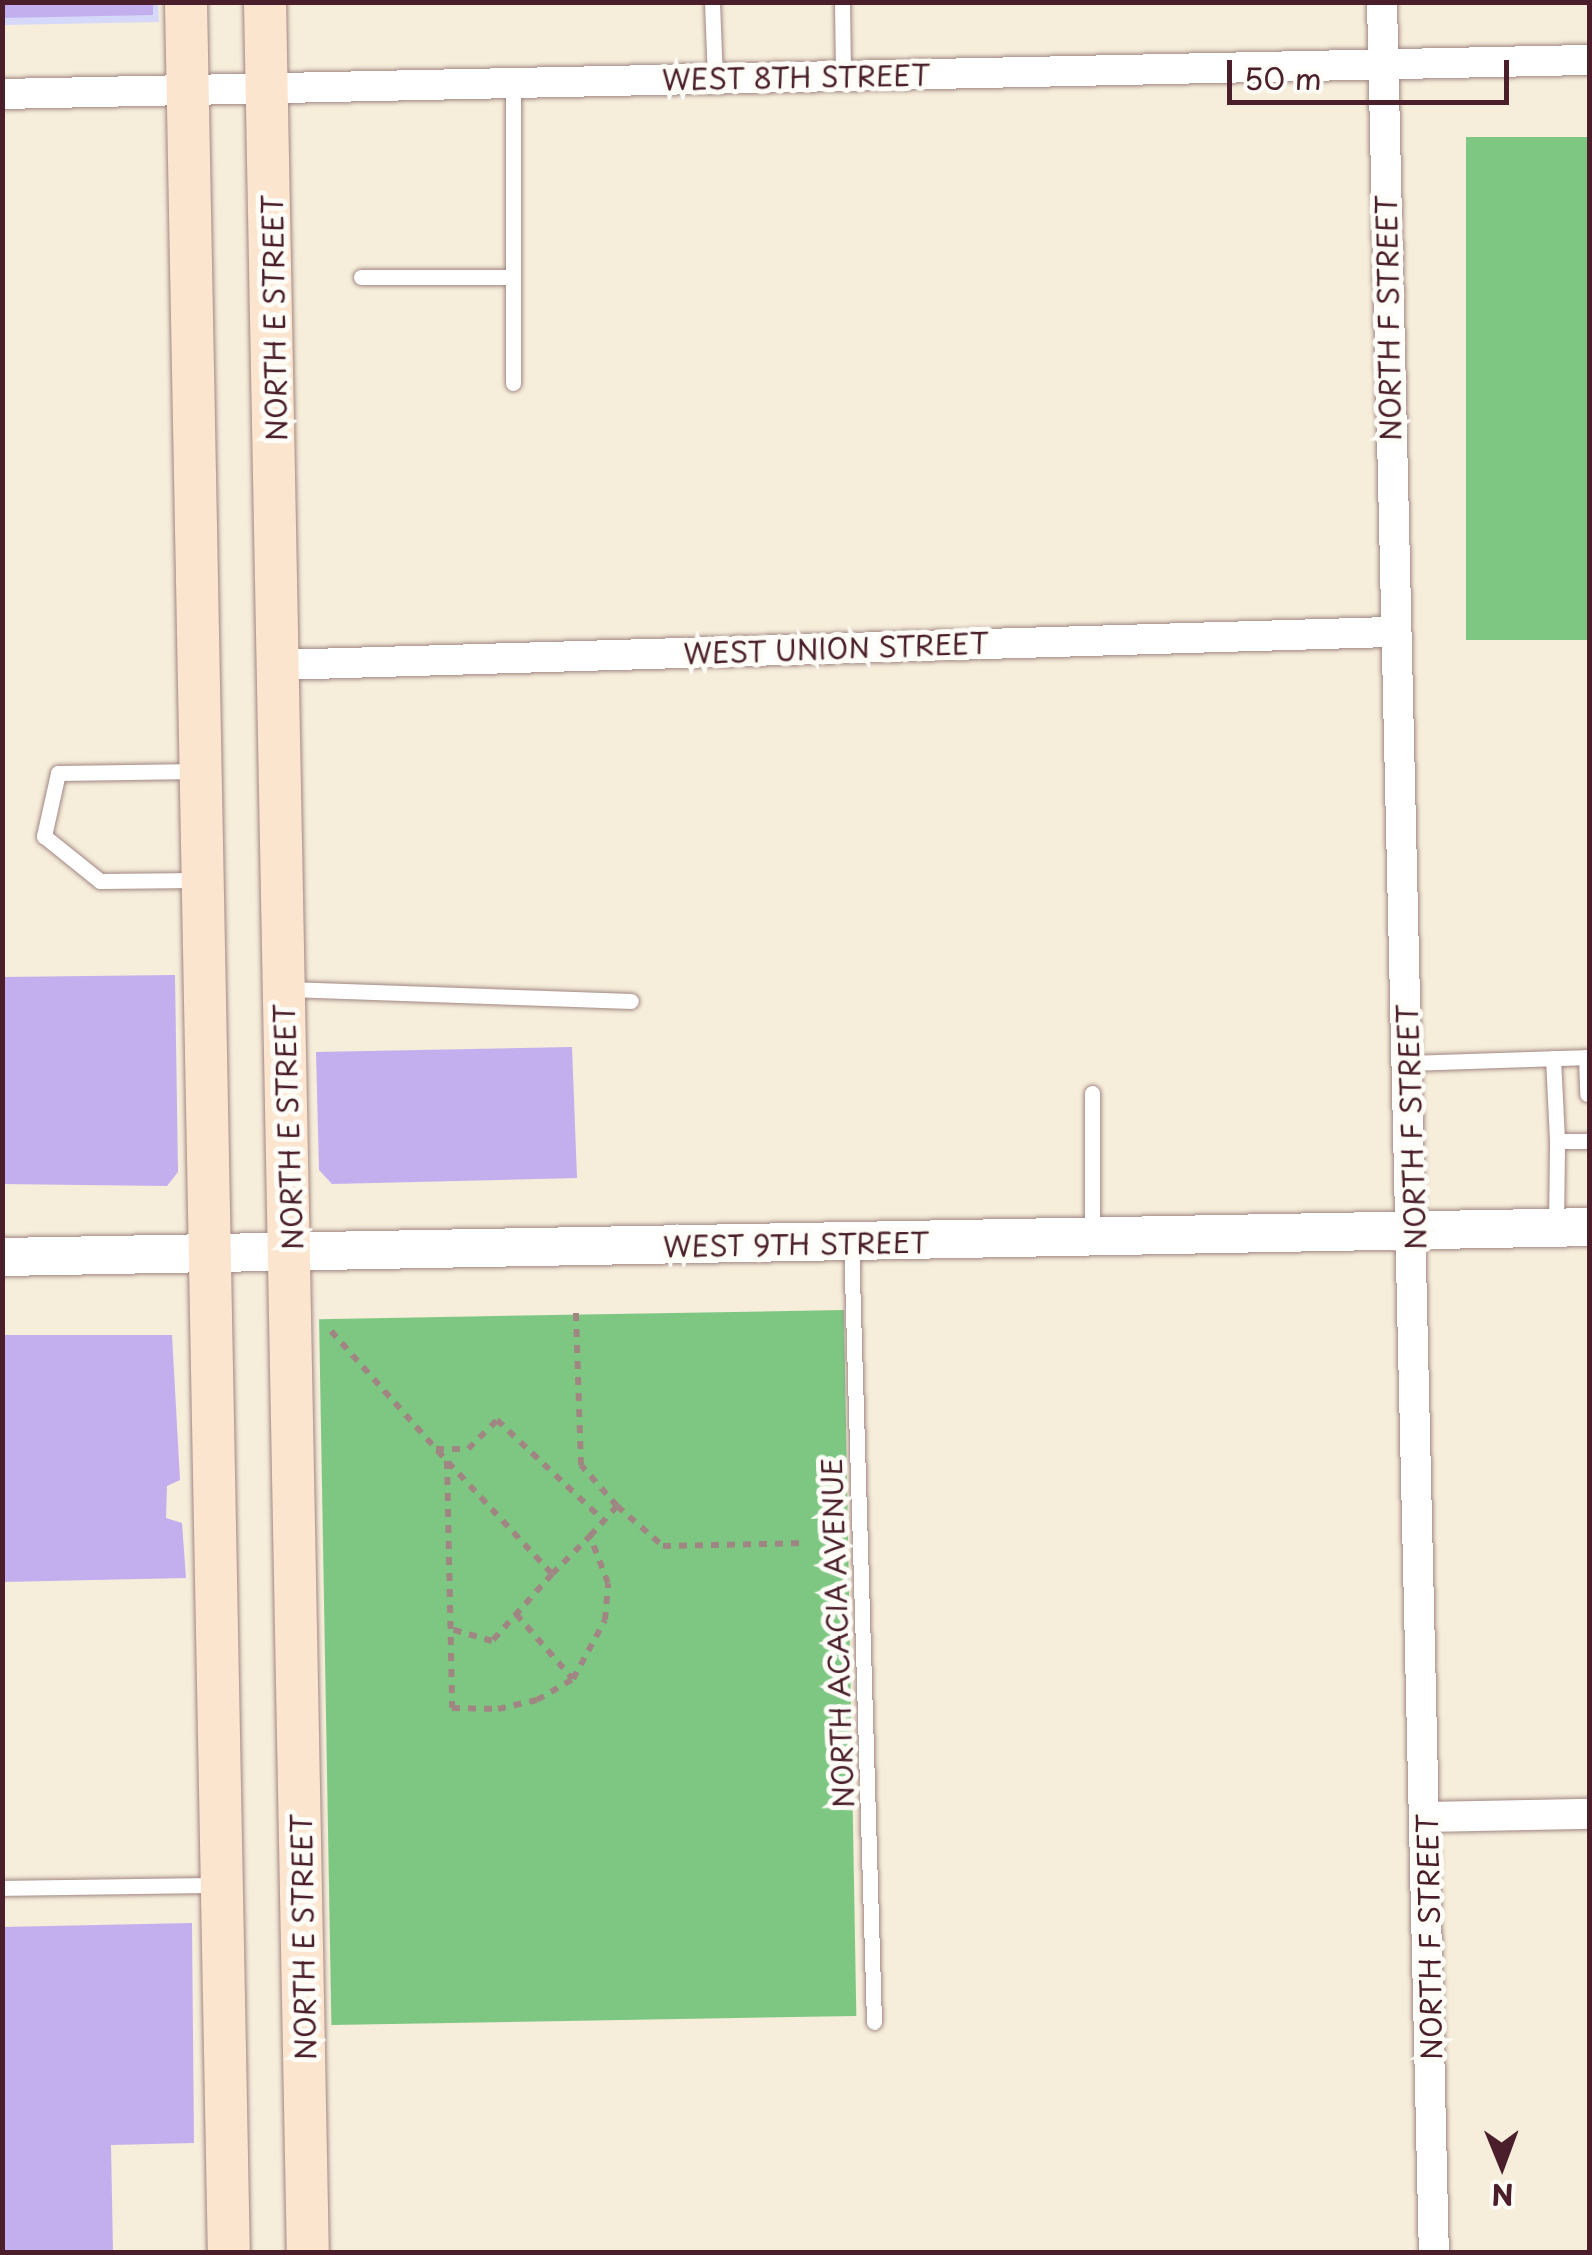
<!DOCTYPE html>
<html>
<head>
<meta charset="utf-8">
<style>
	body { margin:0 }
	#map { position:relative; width:1592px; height:2255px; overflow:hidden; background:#f6edda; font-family:"Playpen Sans",sans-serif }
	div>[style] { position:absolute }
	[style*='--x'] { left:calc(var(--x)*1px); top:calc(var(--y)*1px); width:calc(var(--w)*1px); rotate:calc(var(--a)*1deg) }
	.built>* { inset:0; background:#d5d8f9 }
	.green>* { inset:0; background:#7ec783; transform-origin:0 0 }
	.building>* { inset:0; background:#c3afee }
	.path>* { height:6px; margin-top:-3px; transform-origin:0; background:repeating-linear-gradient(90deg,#a08682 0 8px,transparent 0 16px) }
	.roads { filter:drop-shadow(0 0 2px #a08682) drop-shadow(0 0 2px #a08682) }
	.service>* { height:15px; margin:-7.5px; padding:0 7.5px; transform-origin:7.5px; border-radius:7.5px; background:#fff }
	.minor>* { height:30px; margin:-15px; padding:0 15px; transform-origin:15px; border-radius:15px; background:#fff }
	.tertiary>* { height:38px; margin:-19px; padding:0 19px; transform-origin:19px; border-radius:19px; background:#fff }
	.secondary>* { height:42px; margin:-21px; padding:0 21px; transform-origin:21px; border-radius:21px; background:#fce5cf }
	span { translate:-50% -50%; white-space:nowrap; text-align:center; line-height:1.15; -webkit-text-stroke:10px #fdfcf7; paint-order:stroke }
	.street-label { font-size:28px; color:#4a1f2b }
	.frame { position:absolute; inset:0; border:5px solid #4a1f2b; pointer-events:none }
	.north { position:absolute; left:1452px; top:2115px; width:100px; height:100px; -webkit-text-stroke:8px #fdfcf7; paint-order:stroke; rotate:179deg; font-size:28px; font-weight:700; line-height:40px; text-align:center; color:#4a1f2b }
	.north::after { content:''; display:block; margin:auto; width:35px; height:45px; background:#4a1f2b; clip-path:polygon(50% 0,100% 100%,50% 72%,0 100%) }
	.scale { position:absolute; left:1227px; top:60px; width:282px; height:45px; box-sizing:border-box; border:5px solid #4a1f2b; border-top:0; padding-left:12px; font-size:30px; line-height:35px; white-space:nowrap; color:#4a1f2b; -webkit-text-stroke:8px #fdfcf7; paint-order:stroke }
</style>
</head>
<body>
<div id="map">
	<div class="built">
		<i style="clip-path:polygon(2px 3px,158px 3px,159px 22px,3px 25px)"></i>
	</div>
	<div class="green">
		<i style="left:1589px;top:137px;width:503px;height:123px;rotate:90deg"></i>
		<i style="left:844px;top:1310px;width:706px;height:525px;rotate:89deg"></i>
	</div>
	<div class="building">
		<i style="clip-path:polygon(2px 2px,153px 2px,153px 15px,2px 18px)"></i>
		<i style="clip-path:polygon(175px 975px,178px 1172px,167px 1186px,2px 1184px,2px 977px)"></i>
		<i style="clip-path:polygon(572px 1047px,577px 1178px,332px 1184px,319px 1170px,316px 1052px)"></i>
		<i style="clip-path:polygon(2px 1335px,172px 1335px,180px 1480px,167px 1486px,166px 1518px,182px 1523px,186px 1578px,2px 1582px)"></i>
		<i style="clip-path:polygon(192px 1923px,194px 2143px,111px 2145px,113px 2252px,2px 2252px,2px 1927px)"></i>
	</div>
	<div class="path">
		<i style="--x:331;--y:1331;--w:174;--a:48.3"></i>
		<i style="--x:447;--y:1461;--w:247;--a:88.8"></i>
		<i style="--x:452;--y:1708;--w:46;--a:1.2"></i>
		<i style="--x:498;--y:1709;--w:40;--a:-13"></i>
		<i style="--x:537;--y:1700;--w:42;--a:-30.3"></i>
		<i style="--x:573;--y:1679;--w:67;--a:-61.5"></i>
		<i style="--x:605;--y:1620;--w:37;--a:-85"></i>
		<i style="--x:608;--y:1583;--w:50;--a:-111"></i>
		<i style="--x:590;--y:1536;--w:40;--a:-48"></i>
		<i style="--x:617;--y:1506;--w:55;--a:-131.3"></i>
		<i style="--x:581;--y:1465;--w:154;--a:-91.9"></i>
		<i style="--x:436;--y:1449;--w:32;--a:0"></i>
		<i style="--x:468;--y:1449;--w:41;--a:-45"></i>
		<i style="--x:497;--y:1420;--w:147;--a:43.3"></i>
		<i style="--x:448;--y:1462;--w:153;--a:47.1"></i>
		<i style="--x:552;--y:1574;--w:90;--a:131.8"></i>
		<i style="--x:492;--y:1641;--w:43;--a:-163.7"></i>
		<i style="--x:617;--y:1506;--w:61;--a:41"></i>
		<i style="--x:663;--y:1546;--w:143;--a:-1.2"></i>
		<i style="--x:552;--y:1574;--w:54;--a:-45"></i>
		<i style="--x:516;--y:1614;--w:86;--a:48.8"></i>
	</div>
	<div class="roads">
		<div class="service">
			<i style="--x:712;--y:2;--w:77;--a:87.8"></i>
			<i style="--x:842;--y:2;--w:74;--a:89.2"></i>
			<i style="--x:361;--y:277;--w:151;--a:0"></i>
			<i style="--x:513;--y:383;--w:300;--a:-90"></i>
			<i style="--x:199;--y:771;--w:141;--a:179.2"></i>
			<i style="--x:58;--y:773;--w:65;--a:102.5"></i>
			<i style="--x:44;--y:836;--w:72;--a:38.8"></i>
			<i style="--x:100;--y:881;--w:99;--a:-0.6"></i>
			<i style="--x:288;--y:989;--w:343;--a:2"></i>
			<i style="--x:1586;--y:1057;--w:37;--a:88"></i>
			<i style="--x:1553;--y:1058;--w:83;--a:87.2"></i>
			<i style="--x:1408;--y:1063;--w:182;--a:-1.9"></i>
			<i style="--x:1092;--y:1093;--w:145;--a:90"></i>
			<i style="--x:1556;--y:1228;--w:87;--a:-89.3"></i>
			<i style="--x:1557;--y:1141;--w:33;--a:0"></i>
			<i style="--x:851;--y:1242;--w:780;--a:88.31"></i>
			<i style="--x:2;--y:1888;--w:217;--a:-0.8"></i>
		</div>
		<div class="minor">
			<i style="--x:1382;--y:2;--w:2251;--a:88.68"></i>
			<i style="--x:2;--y:94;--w:1588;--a:-1.23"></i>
			<i style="--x:278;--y:665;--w:1115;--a:-1.7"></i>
			<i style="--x:1427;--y:1817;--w:163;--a:-1.1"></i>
		</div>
		<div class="tertiary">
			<i style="--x:2;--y:1257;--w:1588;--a:-1.08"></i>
		</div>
		<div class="secondary">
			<i style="--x:186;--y:2;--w:2250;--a:88.91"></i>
			<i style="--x:265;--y:2;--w:2250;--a:88.91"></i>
		</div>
	</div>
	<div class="street-label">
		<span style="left:796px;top:77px;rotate:-1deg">WEST 8TH STREET</span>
		<span style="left:274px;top:318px;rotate:-91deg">NORTH E STREET</span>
		<span style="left:1388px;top:318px;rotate:-91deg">NORTH F STREET</span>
		<span style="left:836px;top:648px;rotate:-2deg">WEST UNION STREET</span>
		<span style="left:288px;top:1127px;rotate:-92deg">NORTH E STREET</span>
		<span style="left:1411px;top:1127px;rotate:-92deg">NORTH F STREET</span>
		<span style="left:796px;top:1244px;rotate:-1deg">WEST 9TH STREET</span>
		<span style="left:837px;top:1633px;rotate:-92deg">NORTH ACACIA AVENUE</span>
		<span style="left:303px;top:1937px;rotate:-91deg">NORTH E STREET</span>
		<span style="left:1429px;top:1937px;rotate:-91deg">NORTH F STREET</span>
	</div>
	<div class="frame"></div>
	<div class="north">N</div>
	<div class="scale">50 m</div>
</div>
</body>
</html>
